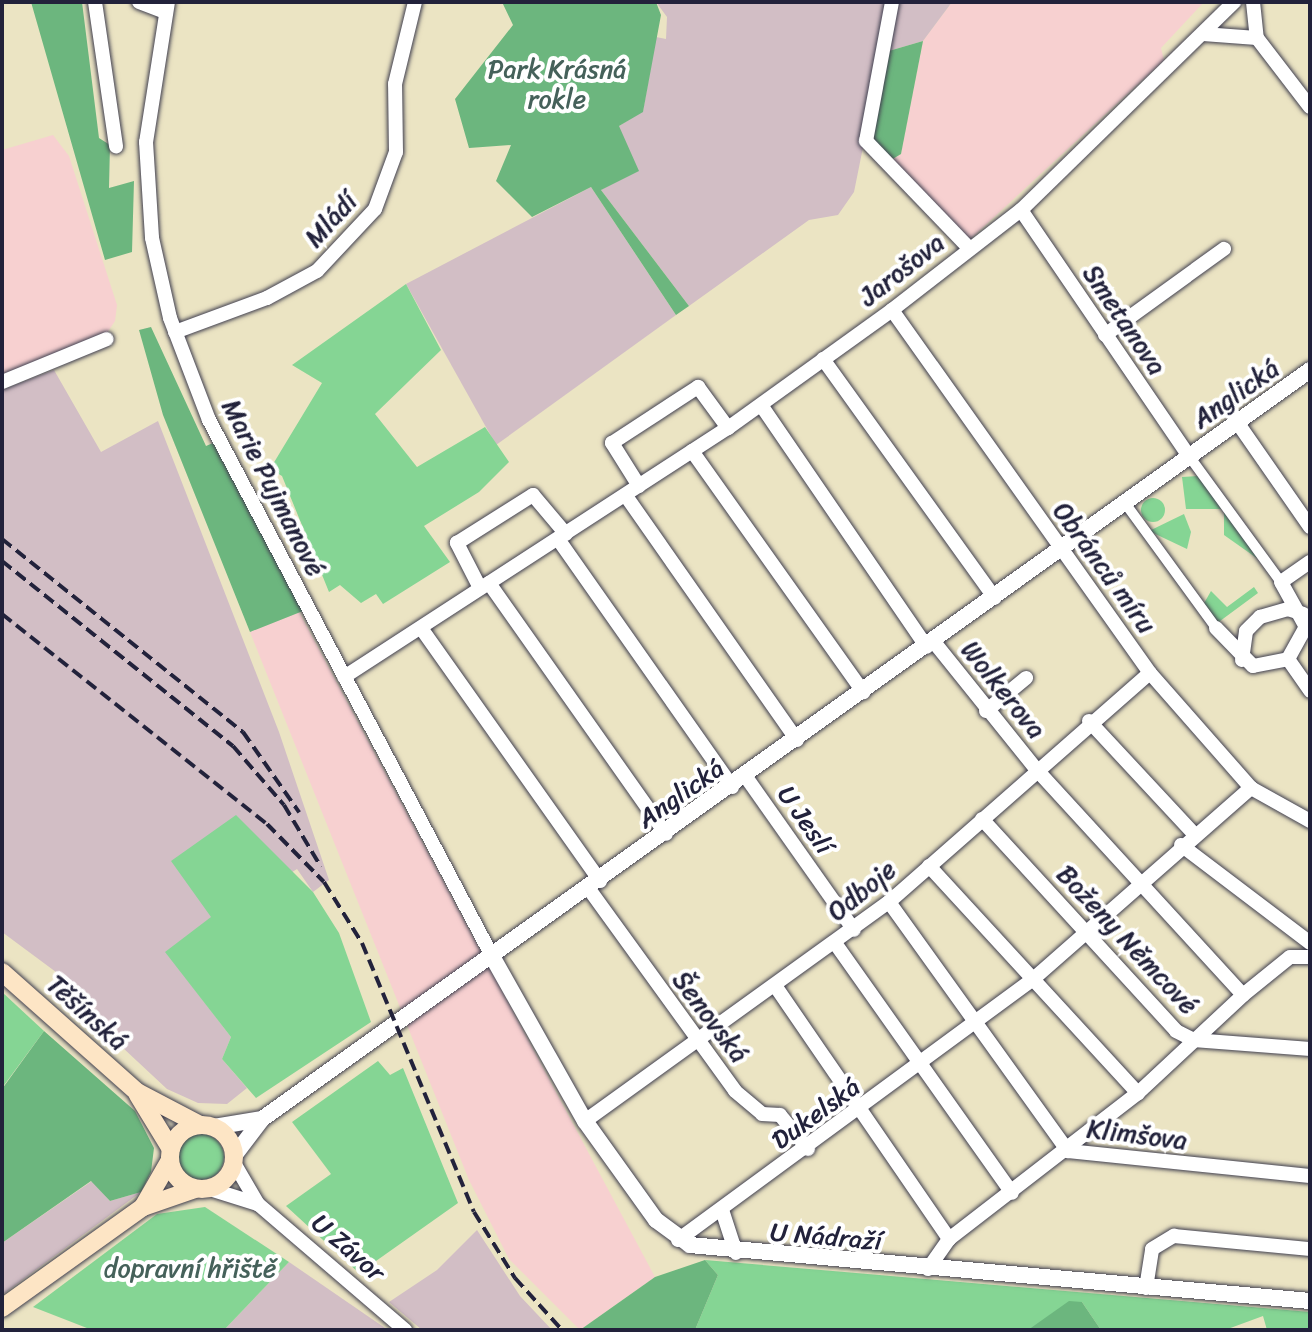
<!DOCTYPE html>
<html>
<head>
<meta charset="utf-8">
<style>
	body { margin:0 }
	#map { position:relative; width:1312px; height:1332px; overflow:hidden; background:#ebe4c3; font-family:Sriracha,sans-serif }
	div>[style] { position:absolute }
	[style*='--x'] { left:calc(var(--x)*1px); top:calc(var(--y)*1px); width:calc(var(--w)*1px); rotate:calc(var(--a)*1deg) }
	.built>* { inset:0; background:#f7d0d0 }
	.industrial>* { inset:0; background:#d2bec5 }
	.green>* { inset:0; background:#85d594 }
	.round { border-radius:50% }
	.forest>* { inset:0; background:#6cb67e }
	.roads { filter:drop-shadow(0 0 2px #403f4f) drop-shadow(0 0 2px #403f4f) }
	.pedestrian>* { height:10px; margin:-5px; padding:0 5px; transform-origin:5px; border-radius:5px; background:#fff }
	.minor>* { height:14px; margin:-7px; padding:0 7px; transform-origin:7px; border-radius:7px; background:#fff }
	.tertiary>* { height:16px; margin:-8px; padding:0 8px; transform-origin:8px; border-radius:8px; background:#fff }
	.secondary>* { height:18px; margin:-9px; padding:0 9px; transform-origin:9px; border-radius:9px; background:#fde5c5 }
	.secondary>.ring { margin:-9px; padding:0; box-sizing:content-box; background:none; border:18px solid #fde5c5; border-radius:50% }
	.rail>* { height:4px; margin-top:-2px; transform-origin:0; background:repeating-linear-gradient(90deg,#22223b 0 12px,transparent 0 18px) }
	span { translate:-50% -50%; white-space:nowrap; text-align:center; line-height:1.15; -webkit-text-stroke:8px #fff; paint-order:stroke }
	.park-label { font-size:26px; color:#45615a }
	.street-label { font-size:26px; color:#22223b }
	.frame { position:absolute; inset:0; border:4px solid #22223b; pointer-events:none }
</style>
</head>
<body>
<div id="map">
	<div class="built">
		<i style="clip-path:polygon(952px 2px,1204px 2px,1161px 48px,1164px 60px,965px 244px,886px 163px,901px 154px,923px 41px)"></i>
		<i style="clip-path:polygon(53px 135px,69px 156px,117px 305px,115px 321px,105px 336px,2px 378px,2px 150px)"></i>
		<i style="clip-path:polygon(299px 612px,655px 1277px,580px 1330px,509px 1259px,469px 1180px,250px 632px)"></i>
	</div>
	<div class="industrial">
		<i style="clip-path:polygon(656px 2px,952px 2px,923px 41px,882px 53px,854px 192px,838px 215px,809px 220px,689px 306px,601px 190px,615px 179px,619px 126px,643px 111px,656px 37px,666px 39px,667px 17px)"></i>
		<i style="clip-path:polygon(591px 187px,676px 315px,496px 445px,406px 284px)"></i>
		<i style="clip-path:polygon(54px 370px,101px 452px,158px 421px,279px 732px,329px 880px,313px 892px,297px 869px,166px 952px,231px 1037px,222px 1059px,247px 1088px,227px 1104px,198px 1103px,167px 1089px,78px 1006px,60px 975px,2px 932px,2px 390px)"></i>
		<i style="clip-path:polygon(92px 1181px,110px 1201px,141px 1192px,2px 1295px,2px 1243px)"></i>
		<i style="clip-path:polygon(477px 1230px,520px 1296px,552px 1330px,422px 1330px,389px 1302px,437px 1270px)"></i>
		<i style="clip-path:polygon(289px 1262px,388px 1330px,224px 1330px)"></i>
	</div>
	<div class="green">
		<i style="clip-path:polygon(406px 284px,441px 350px,375px 414px,417px 467px,485px 427px,509px 462px,479px 492px,424px 526px,450px 562px,383px 604px,376px 594px,361px 603px,340px 585px,329px 592px,282px 476px,270px 469px,322px 383px,292px 365px)"></i>
		<i style="clip-path:polygon(1198px 476px,1222px 508px,1220px 509px,1186px 509px,1182px 477px)"></i>
		<i class="round" style="left:1141px;top:498px;width:24px;height:24px"></i>
		<i style="clip-path:polygon(1224px 512px,1258px 559px,1224px 535px)"></i>
		<i style="clip-path:polygon(1184px 514px,1191px 532px,1187px 549px,1149px 531px)"></i>
		<i style="clip-path:polygon(1254px 587px,1258px 593px,1216px 624px,1203px 605px,1211px 591px,1227px 607px)"></i>
		<i style="clip-path:polygon(236px 815px,313px 892px,339px 933px,371px 1022px,256px 1098px,222px 1059px,231px 1037px,165px 952px,211px 917px,171px 861px)"></i>
		<i style="clip-path:polygon(2px 992px,44px 1031px,2px 1088px)"></i>
		<i style="clip-path:polygon(378px 1061px,390px 1075px,403px 1068px,458px 1203px,359px 1273px,286px 1206px,331px 1174px,292px 1122px)"></i>
		<i class="round" style="left:178px;top:1134px;width:46px;height:46px"></i>
		<i style="clip-path:polygon(205px 1207px,289px 1262px,224px 1330px,92px 1330px,33px 1307px,157px 1214px)"></i>
		<i style="clip-path:polygon(705px 1260px,1310px 1312px,1310px 1330px,1267px 1330px,1263px 1316px,1225px 1330px,1101px 1330px,1082px 1302px,1028px 1330px,695px 1330px,718px 1275px)"></i>
	</div>
	<div class="forest">
		<i style="clip-path:polygon(31px 2px,82px 2px,99px 138px,110px 145px,109px 188px,134px 181px,132px 252px,105px 260px)"></i>
		<i style="clip-path:polygon(502px 2px,656px 2px,661px 15px,643px 112px,619px 126px,639px 171px,601px 190px,689px 306px,676px 315px,591px 187px,532px 217px,496px 181px,511px 145px,469px 148px,455px 99px,513px 25px)"></i>
		<i style="clip-path:polygon(923px 41px,901px 154px,886px 163px,866px 141px,882px 53px)"></i>
		<i style="clip-path:polygon(151px 327px,206px 446px,213px 443px,303px 611px,250px 632px,163px 415px,139px 330px)"></i>
		<i style="clip-path:polygon(44px 1031px,135px 1111px,154px 1148px,151px 1172px,141px 1192px,110px 1201px,91px 1181px,2px 1243px,2px 1089px)"></i>
		<i style="clip-path:polygon(705px 1260px,718px 1275px,695px 1330px,580px 1330px,655px 1277px)"></i>
		<i style="clip-path:polygon(1069px 1301px,1082px 1302px,1101px 1330px,1028px 1330px)"></i>
	</div>
	<div class="roads">
		<div class="pedestrian">
			<i style="--x:1189;--y:456;--w:156;--a:53.9"></i>
			<i style="--x:1125;--y:503;--w:155;--a:53.9"></i>
		</div>
		<div class="minor">
			<i style="--x:95;--y:2;--w:146;--a:81.7"></i>
			<i style="--x:139;--y:2;--w:28;--a:21"></i>
			<i style="--x:168;--y:2;--w:142;--a:98.9"></i>
			<i style="--x:146;--y:142;--w:96;--a:86.4"></i>
			<i style="--x:152;--y:238;--w:82;--a:77.3"></i>
			<i style="--x:170;--y:318;--w:109;--a:69.1"></i>
			<i style="--x:209;--y:420;--w:608;--a:62.17"></i>
			<i style="--x:892;--y:2;--w:141;--a:100.6"></i>
			<i style="--x:866;--y:141;--w:149;--a:46.1"></i>
			<i style="--x:1253;--y:2;--w:36;--a:84"></i>
			<i style="--x:1257;--y:38;--w:87;--a:52.5"></i>
			<i style="--x:1203;--y:34;--w:54;--a:4.2"></i>
			<i style="--x:1021;--y:210;--w:298;--a:55.7"></i>
			<i style="--x:892;--y:310;--w:445;--a:54.6"></i>
			<i style="--x:1150;--y:673;--w:153;--a:48.7"></i>
			<i style="--x:1251;--y:788;--w:68;--a:29.2"></i>
			<i style="--x:175;--y:332;--w:98;--a:-20.3"></i>
			<i style="--x:267;--y:298;--w:57;--a:-28.4"></i>
			<i style="--x:317;--y:271;--w:85;--a:-46.9"></i>
			<i style="--x:375;--y:209;--w:61;--a:-69.8"></i>
			<i style="--x:396;--y:152;--w:68;--a:-90.8"></i>
			<i style="--x:395;--y:84;--w:84;--a:-76.3"></i>
			<i style="--x:1105;--y:335;--w:147;--a:-35.9"></i>
			<i style="--x:823;--y:359;--w:294;--a:54.3"></i>
			<i style="--x:2;--y:382;--w:113;--a:-22.3"></i>
			<i style="--x:761;--y:405;--w:293;--a:55.6"></i>
			<i style="--x:1237;--y:422;--w:128;--a:55.2"></i>
			<i style="--x:692;--y:451;--w:296;--a:54.6"></i>
			<i style="--x:639;--y:486;--w:51;--a:-122.1"></i>
			<i style="--x:612;--y:443;--w:103;--a:-33.1"></i>
			<i style="--x:698;--y:387;--w:51;--a:53.8"></i>
			<i style="--x:626;--y:496;--w:298;--a:55"></i>
			<i style="--x:558;--y:539;--w:303;--a:54.9"></i>
			<i style="--x:489;--y:583;--w:307;--a:54.8"></i>
			<i style="--x:480;--y:588;--w:51;--a:-117.1"></i>
			<i style="--x:457;--y:543;--w:90;--a:-32.3"></i>
			<i style="--x:533;--y:495;--w:51;--a:49.8"></i>
			<i style="--x:421;--y:628;--w:310;--a:54.7"></i>
			<i style="--x:1216;--y:628;--w:53;--a:45.8"></i>
			<i style="--x:1253;--y:666;--w:36;--a:-11"></i>
			<i style="--x:1288;--y:659;--w:37;--a:-61"></i>
			<i style="--x:1306;--y:627;--w:51;--a:-119.1"></i>
			<i style="--x:1281;--y:582;--w:35;--a:-35"></i>
			<i style="--x:934;--y:642;--w:163;--a:51.2"></i>
			<i style="--x:1036;--y:769;--w:306;--a:47.5"></i>
			<i style="--x:1288;--y:659;--w:39;--a:55"></i>
			<i style="--x:1242;--y:660;--w:29;--a:-82"></i>
			<i style="--x:1246;--y:631;--w:20;--a:-45"></i>
			<i style="--x:1260;--y:617;--w:29;--a:-16"></i>
			<i style="--x:1288;--y:609;--w:16;--a:18"></i>
			<i style="--x:344;--y:677;--w:458;--a:-33"></i>
			<i style="--x:728;--y:428;--w:202;--a:-35.7"></i>
			<i style="--x:892;--y:310;--w:163;--a:-37.8"></i>
			<i style="--x:1021;--y:210;--w:298;--a:-44.3"></i>
			<i style="--x:986;--y:711;--w:52;--a:-39.5"></i>
			<i style="--x:1089;--y:721;--w:153;--a:47.1"></i>
			<i style="--x:746;--y:777;--w:187;--a:54.8"></i>
			<i style="--x:982;--y:819;--w:287;--a:47.5"></i>
			<i style="--x:1176;--y:1031;--w:20;--a:27"></i>
			<i style="--x:1194;--y:1040;--w:116;--a:4.4"></i>
			<i style="--x:1181;--y:845;--w:162;--a:37.2"></i>
			<i style="--x:929;--y:866;--w:309;--a:47.4"></i>
			<i style="--x:589;--y:889;--w:249;--a:54.1"></i>
			<i style="--x:735;--y:1091;--w:35;--a:40"></i>
			<i style="--x:762;--y:1114;--w:18;--a:3"></i>
			<i style="--x:780;--y:1115;--w:44;--a:50.5"></i>
			<i style="--x:889;--y:902;--w:307;--a:54.3"></i>
			<i style="--x:1068;--y:1151;--w:243;--a:5.9"></i>
			<i style="--x:835;--y:943;--w:306;--a:54.7"></i>
			<i style="--x:776;--y:987;--w:306;--a:55.5"></i>
			<i style="--x:585;--y:1121;--w:375;--a:-35.8"></i>
			<i style="--x:889;--y:902;--w:347;--a:-41.3"></i>
			<i style="--x:234;--y:1163;--w:48;--a:59.7"></i>
			<i style="--x:258;--y:1204;--w:194;--a:40.6"></i>
			<i style="--x:210;--y:1189;--w:50;--a:17.4"></i>
			<i style="--x:723;--y:1213;--w:42;--a:72"></i>
			<i style="--x:678;--y:1240;--w:438;--a:-36.3"></i>
			<i style="--x:1031;--y:981;--w:293;--a:-41.3"></i>
			<i style="--x:928;--y:1269;--w:37;--a:-55"></i>
			<i style="--x:949;--y:1239;--w:239;--a:-37.7"></i>
			<i style="--x:1138;--y:1093;--w:144;--a:-43"></i>
			<i style="--x:1243;--y:995;--w:60;--a:-39"></i>
			<i style="--x:1290;--y:957;--w:20;--a:0"></i>
			<i style="--x:1146;--y:1288;--w:39;--a:-81"></i>
			<i style="--x:1152;--y:1249;--w:26;--a:-31"></i>
			<i style="--x:1174;--y:1236;--w:137;--a:5.5"></i>
		</div>
		<div class="tertiary">
			<i style="--x:493;--y:958;--w:187;--a:60.6"></i>
			<i style="--x:585;--y:1121;--w:122;--a:54.4"></i>
			<i style="--x:656;--y:1220;--w:42;--a:36.3"></i>
			<i style="--x:690;--y:1245;--w:623;--a:5.16"></i>
			<i style="--x:214;--y:1127;--w:49;--a:-9.5"></i>
			<i style="--x:234;--y:1156;--w:46;--a:-52.9"></i>
			<i style="--x:262;--y:1119;--w:1288;--a:-35.55"></i>
		</div>
		<div class="secondary">
			<i style="--x:2;--y:972;--w:181;--a:41.6"></i>
			<i style="--x:137;--y:1092;--w:71;--a:27.6"></i>
			<i style="--x:138;--y:1095;--w:63;--a:58.6"></i>
			<i class="ring" style="left:170px;top:1125px;width:46px;height:46px"></i>
			<i style="--x:143;--y:1207;--w:54;--a:-60.1"></i>
			<i style="--x:2;--y:1308;--w:173;--a:-35.6"></i>
			<i style="--x:143;--y:1207;--w:55;--a:-19.1"></i>
		</div>
	</div>
	<div class="rail">
		<i style="--x:2;--y:539;--w:309;--a:38.7"></i>
		<i style="--x:243;--y:732;--w:98;--a:55"></i>
		<i style="--x:2;--y:561;--w:296;--a:38.7"></i>
		<i style="--x:233;--y:746;--w:78;--a:49.2"></i>
		<i style="--x:284;--y:805;--w:72;--a:59.2"></i>
		<i style="--x:2;--y:614;--w:338;--a:38.4"></i>
		<i style="--x:267;--y:824;--w:81;--a:45.5"></i>
		<i style="--x:324;--y:882;--w:72;--a:58.1"></i>
		<i style="--x:362;--y:943;--w:291;--a:67.4"></i>
		<i style="--x:474;--y:1212;--w:78;--a:58.2"></i>
		<i style="--x:515;--y:1278;--w:70;--a:47.9"></i>
	</div>
	<div class="park-label">
		<span style="left:557px;top:85px">Park Krásná<br>rokle</span>
		<span style="left:190px;top:1269px">dopravní hřiště</span>
	</div>
	<div class="street-label">
		<span style="left:331px;top:220px;rotate:-48deg">Mládí</span>
		<span style="left:902px;top:270px;rotate:-38deg">Jarošova</span>
		<span style="left:1124px;top:320px;rotate:56deg">Smetanova</span>
		<span style="left:1236px;top:394px;rotate:-35deg">Anglická</span>
		<span style="left:273px;top:488px;rotate:63deg">Marie Pujmanové</span>
		<span style="left:1104px;top:568px;rotate:54deg">Obránců míru</span>
		<span style="left:1003px;top:690px;rotate:51deg">Wolkerova</span>
		<span style="left:681px;top:794px;rotate:-35deg">Anglická</span>
		<span style="left:805px;top:820px;rotate:55deg">U Jeslí</span>
		<span style="left:862px;top:891px;rotate:-39deg">Odboje</span>
		<span style="left:1127px;top:940px;rotate:47deg">Boženy Němcové</span>
		<span style="left:87px;top:1013px;rotate:42deg">Těšínská</span>
		<span style="left:710px;top:1017px;rotate:53deg">Šenovská</span>
		<span style="left:816px;top:1114px;rotate:-36deg">Dukelská</span>
		<span style="left:1137px;top:1135px;rotate:7deg">Klimšova</span>
		<span style="left:826px;top:1237px;rotate:5deg">U Nádraží</span>
		<span style="left:348px;top:1248px;rotate:41deg">U Závor</span>
	</div>
	<div class="frame"></div>
</div>
</body>
</html>
